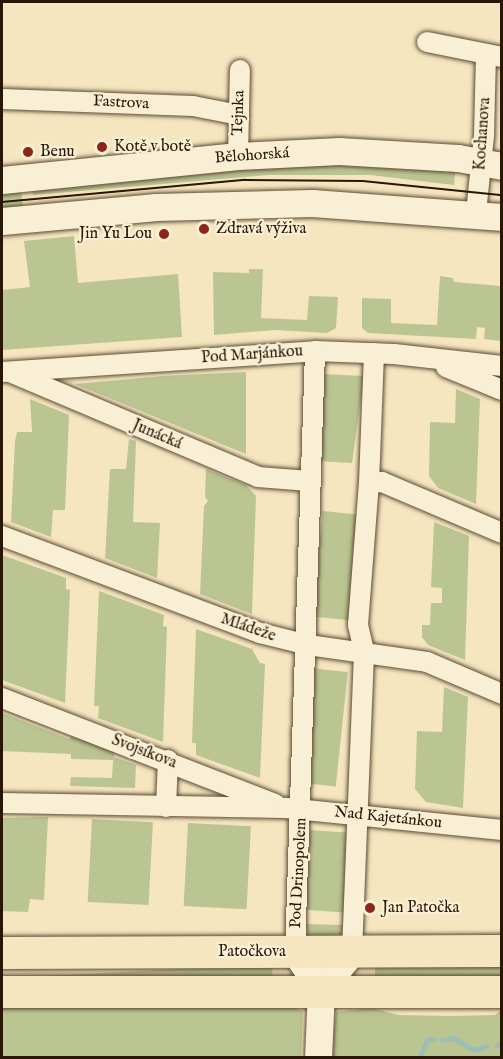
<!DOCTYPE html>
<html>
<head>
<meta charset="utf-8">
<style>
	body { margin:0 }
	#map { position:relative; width:503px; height:1059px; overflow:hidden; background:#f5e6bf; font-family:"IM FELL English",serif }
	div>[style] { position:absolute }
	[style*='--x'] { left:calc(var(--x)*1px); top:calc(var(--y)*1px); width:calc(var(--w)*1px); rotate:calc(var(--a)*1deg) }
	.green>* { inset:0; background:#bbc592; transform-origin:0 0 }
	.stream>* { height:5px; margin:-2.5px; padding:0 2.5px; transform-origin:2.5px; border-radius:2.5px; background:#9cbfb5 }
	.roads { filter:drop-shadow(0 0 2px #5c4a34) drop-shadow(0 0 2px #5c4a34) }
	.street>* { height:20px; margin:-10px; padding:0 10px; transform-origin:10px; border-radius:10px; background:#f8efd5 }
	.secondary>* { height:27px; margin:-13.5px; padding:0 13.5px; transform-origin:13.5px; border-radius:13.5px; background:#f8efd5 }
	.primary>* { height:32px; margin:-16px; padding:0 16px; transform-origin:16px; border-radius:16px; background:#f5e6bf }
	.tram>* { height:1.5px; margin:-0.75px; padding:0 0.75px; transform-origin:0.75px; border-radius:0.75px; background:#291605 }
	.dots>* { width:16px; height:16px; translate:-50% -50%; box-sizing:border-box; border:3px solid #f8efd5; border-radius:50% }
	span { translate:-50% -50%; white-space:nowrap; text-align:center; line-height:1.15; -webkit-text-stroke:4.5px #f8efd5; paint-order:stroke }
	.street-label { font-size:16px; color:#291605 }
	.poi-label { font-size:16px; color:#291605 }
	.left { translate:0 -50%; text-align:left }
	.right { translate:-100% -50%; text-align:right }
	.frame { position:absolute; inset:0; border:3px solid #291605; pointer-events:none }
</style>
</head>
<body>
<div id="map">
	<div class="green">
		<i style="clip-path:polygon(328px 158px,456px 165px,454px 185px,370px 175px,269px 175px,33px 195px,32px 186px)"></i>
		<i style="left:21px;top:187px;width:25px;height:19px;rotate:85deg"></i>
		<i style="clip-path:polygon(74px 236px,78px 283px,178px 274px,182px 337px,2px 350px,2px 290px,30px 287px,24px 241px)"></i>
		<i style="clip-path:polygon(249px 269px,263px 269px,261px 318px,307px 320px,309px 296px,338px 297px,336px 328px,327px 333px,275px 330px,214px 335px,213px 272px,249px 273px)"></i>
		<i style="clip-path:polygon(440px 276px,453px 278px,454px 282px,501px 286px,501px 341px,484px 339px,485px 328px,477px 327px,476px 339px,368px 333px,362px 328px,362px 298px,391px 299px,391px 323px,437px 325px)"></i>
		<i style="clip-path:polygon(246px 372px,246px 454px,75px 384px,163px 376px)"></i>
		<i style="clip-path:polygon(322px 374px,364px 376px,352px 463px,318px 461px)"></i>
		<i style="clip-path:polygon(456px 389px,480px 399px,476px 504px,438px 488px,429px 476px,430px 422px,455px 423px)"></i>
		<i style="clip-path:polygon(30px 399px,69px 415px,65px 510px,53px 510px,51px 537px,11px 522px,15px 441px,17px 432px,32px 432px)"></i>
		<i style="clip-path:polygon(129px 439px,136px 441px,133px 522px,160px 523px,157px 578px,105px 558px,110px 469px,126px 469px)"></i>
		<i style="clip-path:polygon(206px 469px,246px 485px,256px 496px,252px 614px,200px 594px,204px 506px,208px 501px,205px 497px)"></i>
		<i style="left:323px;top:511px;width:37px;height:106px;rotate:6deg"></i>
		<i style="clip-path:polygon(434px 522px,469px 536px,465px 660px,428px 645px,422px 637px,422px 625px,430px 625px,431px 603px,442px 603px,442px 588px,431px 587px)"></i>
		<i style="clip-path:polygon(2px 555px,66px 578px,66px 589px,70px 590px,65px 703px,2px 680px)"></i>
		<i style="clip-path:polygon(99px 591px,164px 615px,163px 626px,167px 627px,163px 742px,98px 718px,99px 706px,94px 706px)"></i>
		<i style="clip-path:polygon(196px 629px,252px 649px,260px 663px,265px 664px,260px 778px,196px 755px,196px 743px,192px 743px)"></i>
		<i style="left:309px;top:668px;width:39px;height:115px;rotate:6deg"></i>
		<i style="clip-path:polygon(444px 687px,468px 697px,463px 808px,426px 802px,415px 789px,417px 731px,442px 732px)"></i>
		<i style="clip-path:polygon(2px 713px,69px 739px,73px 734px,114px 750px,114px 757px,136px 765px,135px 788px,70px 786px,71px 777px,112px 778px,113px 760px,71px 759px,71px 754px,2px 751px)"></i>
		<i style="clip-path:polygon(48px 817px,44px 900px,30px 899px,28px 912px,2px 911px,2px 818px)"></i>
		<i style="left:92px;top:819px;width:61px;height:83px;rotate:3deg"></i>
		<i style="left:188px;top:823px;width:63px;height:83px;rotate:3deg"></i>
		<i style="left:310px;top:830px;width:40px;height:80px;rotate:4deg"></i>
		<i style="clip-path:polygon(306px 924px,343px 925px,341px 934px,331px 941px,319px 942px,308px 936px)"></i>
		<i style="left:501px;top:961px;width:19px;height:126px;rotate:90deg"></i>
		<i style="left:272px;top:964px;width:17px;height:270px;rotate:87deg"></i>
		<i style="clip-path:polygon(273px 1002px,303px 1011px,301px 1057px,2px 1057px,2px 1004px)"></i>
		<i style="clip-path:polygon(371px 1008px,399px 1015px,450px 1016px,495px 1015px,501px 1010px,501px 1057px,331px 1058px,336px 1012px)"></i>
	</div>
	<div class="stream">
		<i style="--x:441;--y:1040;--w:13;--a:-9"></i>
		<i style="--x:454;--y:1038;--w:23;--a:31"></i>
		<i style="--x:474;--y:1050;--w:13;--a:-18"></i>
		<i style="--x:497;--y:1045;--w:5;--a:-11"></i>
		<i style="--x:420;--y:1056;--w:17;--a:-66"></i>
		<i style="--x:427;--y:1040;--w:6;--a:-9"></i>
	</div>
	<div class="roads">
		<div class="street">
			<i style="--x:427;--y:42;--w:76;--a:11.3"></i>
			<i style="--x:2;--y:99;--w:191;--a:2.1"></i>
			<i style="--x:193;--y:106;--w:47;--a:11.1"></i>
			<i style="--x:238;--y:156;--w:86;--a:-88.7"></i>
			<i style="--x:476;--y:213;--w:77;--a:-84.1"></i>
			<i style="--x:484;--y:136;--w:82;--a:-88.6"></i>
			<i style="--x:446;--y:367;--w:61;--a:22.3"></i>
			<i style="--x:2;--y:372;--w:314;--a:-3.8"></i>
			<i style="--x:315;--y:351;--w:79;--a:2.2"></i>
			<i style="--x:394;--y:354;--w:109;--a:6.3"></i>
			<i style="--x:10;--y:372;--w:269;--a:22.9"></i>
			<i style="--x:258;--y:477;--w:51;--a:4.5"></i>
			<i style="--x:369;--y:483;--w:13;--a:-4"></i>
			<i style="--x:382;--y:482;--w:130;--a:23"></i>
			<i style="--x:2;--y:536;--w:276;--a:20.6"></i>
			<i style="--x:260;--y:633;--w:49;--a:14"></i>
			<i style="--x:308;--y:645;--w:120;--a:8.1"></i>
			<i style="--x:427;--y:662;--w:82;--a:23.1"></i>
			<i style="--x:2;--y:698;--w:293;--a:21.2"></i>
			<i style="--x:2;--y:803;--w:284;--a:1"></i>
			<i style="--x:286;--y:808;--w:217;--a:5.8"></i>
			<i style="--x:166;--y:807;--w:47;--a:-87.6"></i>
			<i style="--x:295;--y:952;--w:601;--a:-88.09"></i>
			<i style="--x:352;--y:952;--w:301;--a:-87.7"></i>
			<i style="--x:364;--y:651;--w:27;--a:-103"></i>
			<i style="--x:358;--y:625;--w:142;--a:-85.6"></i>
			<i style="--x:369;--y:483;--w:130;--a:-87.8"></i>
		</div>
		<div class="secondary">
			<i style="--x:2;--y:180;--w:237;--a:-5.8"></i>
			<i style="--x:238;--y:156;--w:101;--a:-2.8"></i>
			<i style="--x:339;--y:151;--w:119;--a:3.4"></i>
			<i style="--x:458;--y:158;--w:45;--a:10.3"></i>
			<i style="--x:2;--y:221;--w:155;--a:-5.2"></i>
			<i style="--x:156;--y:207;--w:156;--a:-1.5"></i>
			<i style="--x:312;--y:203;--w:191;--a:4.2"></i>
			<i style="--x:295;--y:952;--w:46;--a:55.6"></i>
			<i style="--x:321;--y:990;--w:49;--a:-50.8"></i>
			<i style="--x:318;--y:1058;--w:68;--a:-87.5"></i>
		</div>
		<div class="primary">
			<i style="--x:2;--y:953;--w:500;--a:-0.23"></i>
			<i style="--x:2;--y:992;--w:500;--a:0"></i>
		</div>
	</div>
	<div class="tram">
		<i style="--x:2;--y:202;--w:244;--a:-5.2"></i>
		<i style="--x:245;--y:180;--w:118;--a:0.5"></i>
		<i style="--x:363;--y:181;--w:140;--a:5.8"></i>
	</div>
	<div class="dots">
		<i style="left:102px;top:147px;background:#8f2418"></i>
		<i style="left:28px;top:152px;background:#8f2418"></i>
		<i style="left:204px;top:229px;background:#8f2418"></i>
		<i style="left:164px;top:234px;background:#8f2418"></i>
		<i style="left:370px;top:908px;background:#8f2418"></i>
	</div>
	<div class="street-label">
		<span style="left:121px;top:103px;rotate:3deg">Fastrova</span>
		<span style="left:239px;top:113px;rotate:-88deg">Tejnka</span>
		<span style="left:483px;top:134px;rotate:-86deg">Kochanova</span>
		<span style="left:252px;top:156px;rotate:-4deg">Bělohorská</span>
		<span style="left:252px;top:355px;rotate:-4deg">Pod Marjánkou</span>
		<span style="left:157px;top:435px;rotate:23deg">Junácká</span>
		<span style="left:248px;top:628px;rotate:19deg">Mládeže</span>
		<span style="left:144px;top:752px;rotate:21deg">Svojsíkova</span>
		<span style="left:388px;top:818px;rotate:6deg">Nad Kajetánkou</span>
		<span style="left:299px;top:873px;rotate:-87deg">Pod Drinopolem</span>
		<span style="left:252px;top:952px">Patočkova</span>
	</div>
	<div class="poi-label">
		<span class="left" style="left:114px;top:147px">Kotě v botě</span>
		<span class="left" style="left:40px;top:152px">Benu</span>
		<span class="left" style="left:216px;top:229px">Zdravá výživa</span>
		<span class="right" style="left:152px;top:234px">Jin Yu Lou</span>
		<span class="left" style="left:382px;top:908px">Jan Patočka</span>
	</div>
	<div class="frame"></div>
</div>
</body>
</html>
